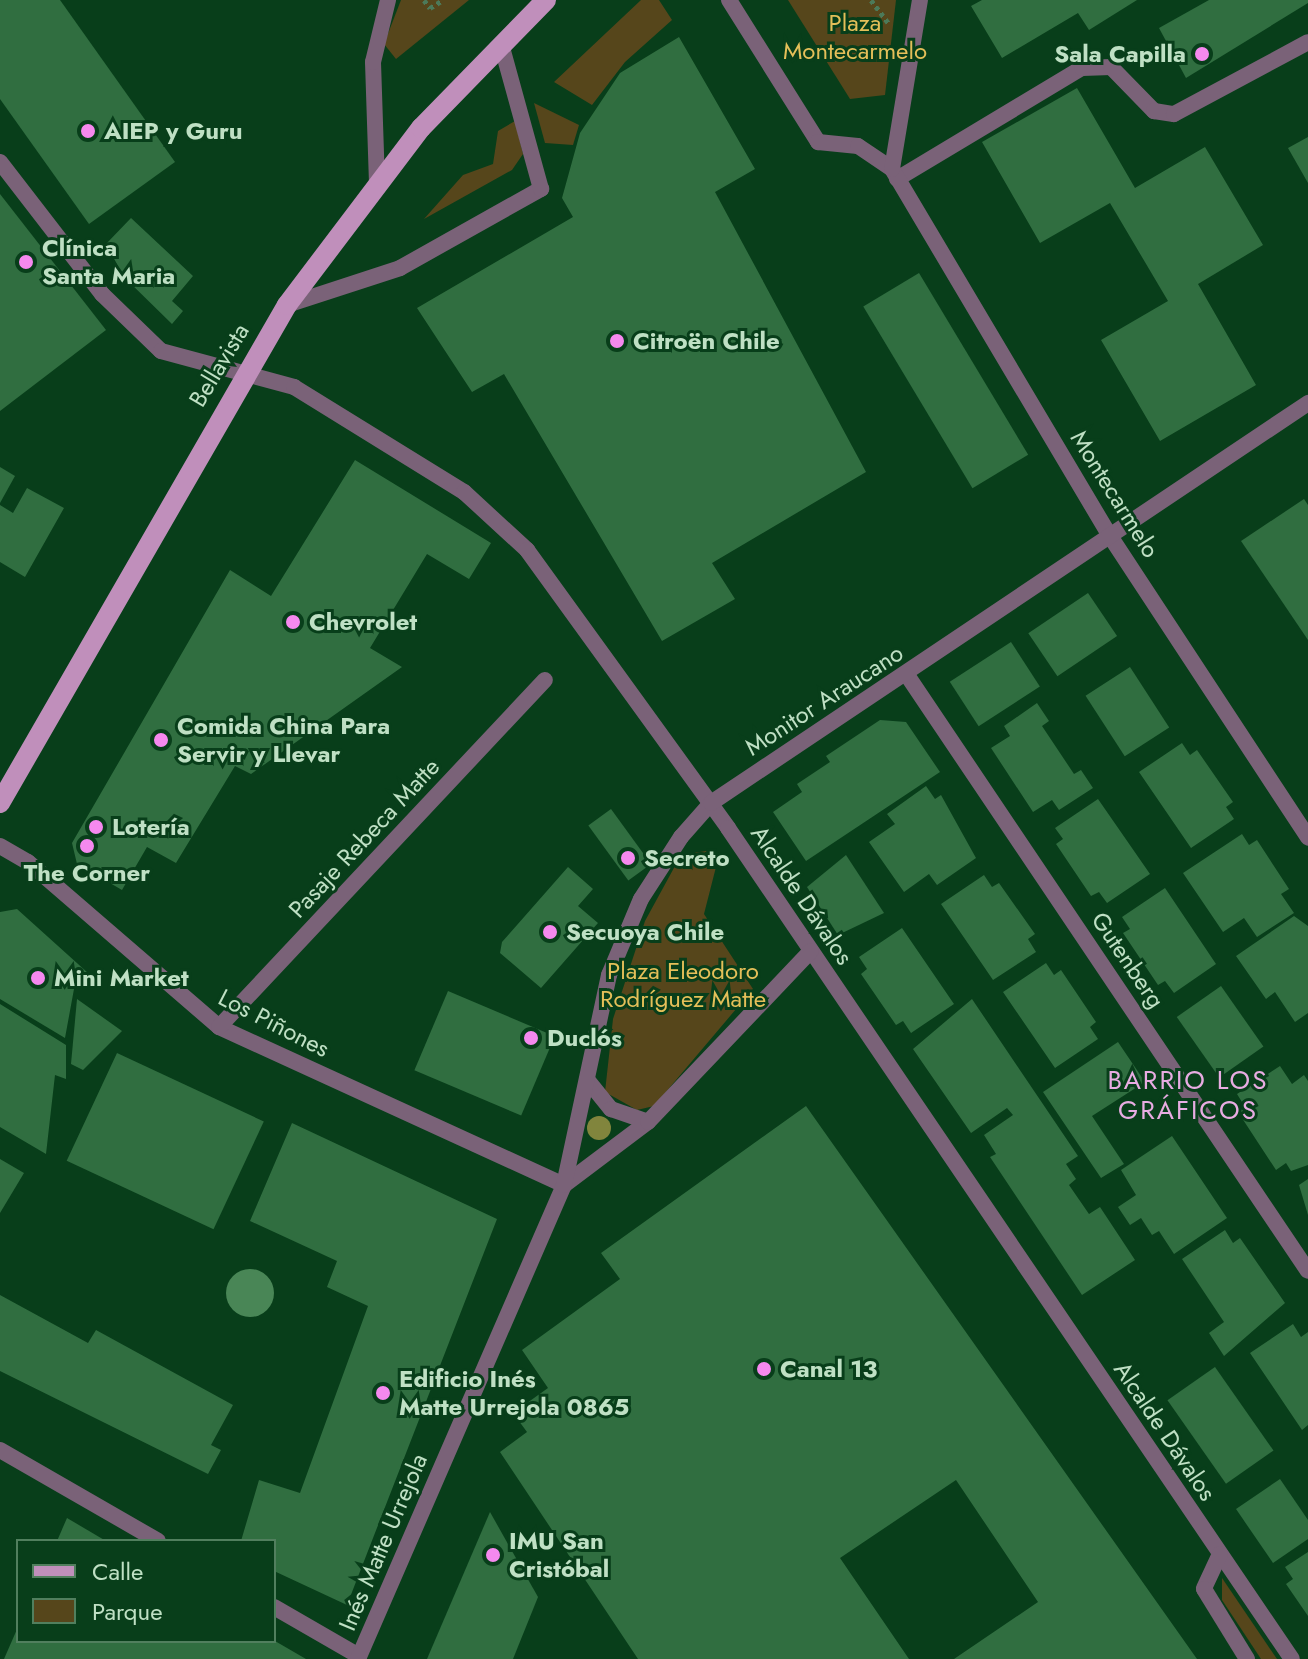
<!DOCTYPE html>
<html>
<head>
<meta charset="utf-8">
<style>
	body { margin:0 }
	#map { position:relative; width:1308px; height:1659px; overflow:hidden; background:#083e1a; font-family:Jost,sans-serif }
	div>[style] { position:absolute }
	[style*='--x'] { left:calc(var(--x)*1px); top:calc(var(--y)*1px); width:calc(var(--w)*1px); rotate:calc(var(--a)*1deg) }
	.green>* { inset:0; background:#56461b }
	.water>* { inset:0; background:#498656 }
	.round { border-radius:50% }
	.building>* { inset:0; background:#306e40; transform-origin:0 0 }
	.path>* { height:5px; margin-top:-2.5px; transform-origin:0; background:repeating-linear-gradient(90deg,#4c7a59 0 4px,transparent 0 8px) }
	.service>* { height:16px; margin:-8px; padding:0 8px; transform-origin:8px; border-radius:8px; background:#7a6278 }
	.minor>* { height:16px; margin:-8px; padding:0 8px; transform-origin:8px; border-radius:8px; background:#7a6278 }
	.primary>* { height:20px; margin:-10px; padding:0 10px; transform-origin:10px; border-radius:10px; background:#c08fbb }
	.trees>* { width:24px; height:24px; margin:-12px; border-radius:50%; background:#81853d }
	.dots>* { width:22px; height:22px; translate:-50% -50%; box-sizing:border-box; border:4px solid #083e1a; border-radius:50% }
	span { translate:-50% -50%; white-space:nowrap; text-align:center; line-height:1.15; -webkit-text-stroke:6px #083e1a; paint-order:stroke }
	.park-label { font-size:24px; color:#e4bf59 }
	.poi-label { font-size:24px; color:#bfe0c4; font-weight:700 }
	.right { translate:-100% -50%; text-align:right }
	.left { translate:0 -50%; text-align:left }
	.street-label { font-size:24px; color:#bfe0c4 }
	.neighbourhood-label { font-size:26px; color:#e8ace2; letter-spacing:2px }
	.legend { position:absolute; left:16px; top:1539px; width:260px; height:104px; box-sizing:border-box; background:#083e1a; border:2px solid #517f5e; margin:0; padding:10px 14px; list-style:none; font-size:24px; color:#bfe0c4 }
	.legend li { display:flex; align-items:center; gap:16px; height:40px }
	.legend b { width:40px; border:2px solid #517f5e }
</style>
</head>
<body>
<div id="map">
	<div class="green">
		<i style="clip-path:polygon(401px 0,469px 0,396px 59px,384px 44px)"></i>
		<i style="clip-path:polygon(641px 0,659px 0,672px 20px,625px 62px,592px 105px,554px 82px)"></i>
		<i style="clip-path:polygon(788px 0,896px 0,885px 95px,850px 99px)"></i>
		<i style="clip-path:polygon(534px 103px,579px 125px,573px 145px,545px 143px)"></i>
		<i style="clip-path:polygon(515px 121px,523px 154px,512px 170px,424px 219px,463px 175px,493px 164px,498px 131px)"></i>
		<i style="clip-path:polygon(706px 851px,716px 867px,704px 914px,753px 989px,654px 1106px,637px 1110px,605px 1092px,613px 1019px,645px 921px,681px 855px)"></i>
		<i style="clip-path:polygon(1222px 1578px,1277px 1659px,1261px 1659px,1222px 1600px)"></i>
	</div>
	<div class="water">
		<i class="round" style="left:226px;top:1269px;width:48px;height:48px"></i>
	</div>
	<div class="building">
		<i style="clip-path:polygon(0 0,60px 0,175px 162px,89px 224px,0 99px)"></i>
		<i style="clip-path:polygon(982px 0,1137px 0,1089px 30px,1078px 13px,1002px 58px,971px 6px)"></i>
		<i style="clip-path:polygon(1209px 0,1308px 0,1308px 3px,1186px 78px,1159px 28px)"></i>
		<i style="clip-path:polygon(679px 37px,755px 169px,715px 192px,866px 472px,712px 563px,735px 599px,662px 641px,504px 374px,472px 392px,417px 308px,573px 217px,562px 198px,580px 133px,620px 73px)"></i>
		<i style="clip-path:polygon(1077px 88px,1135px 188px,1205px 147px,1263px 245px,1198px 284px,1256px 385px,1160px 441px,1101px 340px,1168px 301px,1110px 203px,1040px 243px,982px 142px)"></i>
		<i style="clip-path:polygon(1308px 137px,1308px 183px,1288px 148px)"></i>
		<i style="clip-path:polygon(0 194px,106px 330px,0 411px)"></i>
		<i style="clip-path:polygon(131px 218px,193px 276px,172px 301px,183px 311px,172px 324px,124px 277px,106px 244px)"></i>
		<i style="left:919px;top:273px;width:212px;height:65px;rotate:59deg"></i>
		<i style="clip-path:polygon(355px 460px,491px 543px,469px 579px,427px 554px,370px 648px,402px 667px,251px 774px,235px 766px,176px 863px,147px 847px,122px 890px,77px 864px,72px 843px,230px 570px,271px 596px)"></i>
		<i style="clip-path:polygon(0 467px,15px 476px,0 503px)"></i>
		<i style="clip-path:polygon(27px 488px,64px 508px,25px 577px,0 562px,0 505px,13px 513px)"></i>
		<i style="clip-path:polygon(1304px 499px,1308px 505px,1308px 640px,1241px 541px)"></i>
		<i style="left:1088px;top:593px;width:52px;height:72px;rotate:56deg"></i>
		<i style="left:1011px;top:642px;width:53px;height:73px;rotate:57deg"></i>
		<i style="left:1130px;top:667px;width:72px;height:53px;rotate:57deg"></i>
		<i style="clip-path:polygon(1037px 703px,1049px 721px,1042px 726px,1074px 774px,1081px 770px,1093px 788px,1059px 810px,1052px 800px,1033px 812px,991px 748px,1010px 736px,1004px 726px)"></i>
		<i style="clip-path:polygon(880px 720px,906px 722px,940px 772px,806px 861px,773px 812px,802px 792px,797px 784px,830px 762px,826px 756px)"></i>
		<i style="clip-path:polygon(1182px 743px,1190px 755px,1197px 750px,1233px 802px,1226px 807px,1234px 819px,1191px 848px,1139px 772px)"></i>
		<i style="clip-path:polygon(926px 786px,935px 799px,941px 795px,976px 858px,937px 885px,929px 874px,904px 892px,869px 842px,895px 824px,887px 814px)"></i>
		<i style="clip-path:polygon(1098px 799px,1150px 874px,1107px 903px,1099px 892px,1091px 896px,1056px 844px,1063px 839px,1055px 828px)"></i>
		<i style="left:611px;top:809px;width:68px;height:28px;rotate:54deg"></i>
		<i style="clip-path:polygon(1242px 834px,1249px 845px,1257px 840px,1289px 889px,1281px 894px,1294px 913px,1257px 937px,1244px 918px,1223px 932px,1183px 873px)"></i>
		<i style="clip-path:polygon(846px 855px,884px 913px,838px 935px,807px 887px)"></i>
		<i style="clip-path:polygon(568px 867px,593px 889px,578px 906px,598px 923px,541px 988px,500px 953px,502px 942px)"></i>
		<i style="clip-path:polygon(984px 875px,992px 887px,999px 883px,1035px 934px,1028px 939px,1036px 952px,993px 980px,941px 904px)"></i>
		<i style="clip-path:polygon(1165px 888px,1216px 964px,1174px 993px,1165px 981px,1158px 985px,1123px 933px,1130px 929px,1122px 917px)"></i>
		<i style="clip-path:polygon(17px 909px,88px 973px,74px 989px,65px 1038px,0 999px,0 912px)"></i>
		<i style="clip-path:polygon(1294px 916px,1308px 926px,1308px 1013px,1295px 1022px,1275px 992px,1266px 999px,1236px 956px)"></i>
		<i style="clip-path:polygon(902px 928px,954px 1004px,911px 1033px,903px 1021px,896px 1025px,861px 974px,867px 969px,859px 957px)"></i>
		<i style="clip-path:polygon(1046px 963px,1054px 975px,1061px 970px,1096px 1022px,1090px 1027px,1098px 1039px,1055px 1068px,1003px 992px)"></i>
		<i style="left:1221px;top:986px;width:74px;height:54px;rotate:55deg"></i>
		<i style="left:448px;top:991px;width:116px;height:86px;rotate:23deg"></i>
		<i style="clip-path:polygon(77px 999px,122px 1031px,83px 1070px,71px 1064px)"></i>
		<i style="clip-path:polygon(972px 999px,1078px 1156px,1066px 1164px,1076px 1179px,1069px 1185px,1089px 1214px,1100px 1207px,1135px 1260px,1082px 1295px,990px 1157px,996px 1154px,984px 1135px,1013px 1115px,1007px 1108px,971px 1133px,913px 1049px)"></i>
		<i style="clip-path:polygon(0 1004px,66px 1045px,66px 1079px,55px 1075px,46px 1154px,0 1127px)"></i>
		<i style="clip-path:polygon(1118px 1042px,1145px 1082px,1092px 1116px,1124px 1164px,1101px 1178px,1043px 1092px)"></i>
		<i style="left:117px;top:1053px;width:162px;height:119px;rotate:25deg"></i>
		<i style="clip-path:polygon(1280px 1066px,1292px 1084px,1304px 1075px,1308px 1081px,1308px 1165px,1291px 1171px,1286px 1163px,1276px 1170px,1238px 1112px,1245px 1107px,1237px 1094px)"></i>
		<i style="clip-path:polygon(806px 1106px,1197px 1659px,954px 1659px,1038px 1602px,956px 1480px,840px 1558px,909px 1659px,638px 1659px,500px 1452px,527px 1432px,513px 1413px,548px 1388px,522px 1350px,620px 1279px,601px 1253px)"></i>
		<i style="clip-path:polygon(292px 1123px,497px 1219px,347px 1605px,274px 1571px,274px 1541px,241px 1541px,259px 1480px,300px 1493px,368px 1306px,327px 1287px,337px 1261px,250px 1221px)"></i>
		<i style="clip-path:polygon(1172px 1136px,1227px 1218px,1174px 1254px,1159px 1231px,1152px 1235px,1141px 1218px,1130px 1225px,1118px 1207px,1136px 1195px,1121px 1170px)"></i>
		<i style="clip-path:polygon(0 1159px,24px 1173px,0 1213px)"></i>
		<i style="clip-path:polygon(1308px 1179px,1308px 1215px,1299px 1185px)"></i>
		<i style="clip-path:polygon(1225px 1230px,1233px 1243px,1240px 1238px,1285px 1303px,1224px 1356px,1209px 1333px,1224px 1322px,1182px 1259px)"></i>
		<i style="clip-path:polygon(0 1295px,88px 1343px,96px 1330px,233px 1405px,211px 1445px,221px 1450px,208px 1474px,0 1371px)"></i>
		<i style="clip-path:polygon(1293px 1324px,1301px 1337px,1308px 1332px,1308px 1425px,1302px 1430px,1250px 1353px)"></i>
		<i style="left:1215px;top:1367px;width:102px;height:58px;rotate:55deg"></i>
		<i style="clip-path:polygon(1280px 1479px,1308px 1520px,1308px 1539px,1273px 1563px,1236px 1509px)"></i>
		<i style="clip-path:polygon(490px 1512px,538px 1597px,513px 1659px,427px 1659px)"></i>
		<i style="clip-path:polygon(67px 1518px,106px 1541px,57px 1541px)"></i>
		<i style="clip-path:polygon(1308px 1552px,1308px 1616px,1286px 1584px,1293px 1579px,1285px 1567px)"></i>
		<i style="clip-path:polygon(18px 1627px,18px 1641px,275px 1641px,306px 1659px,4px 1659px)"></i>
	</div>
	<div class="path">
		<i style="--x:424;--y:0;--w:10;--a:53"></i>
		<i style="--x:430;--y:8;--w:15;--a:-32"></i>
		<i style="--x:871;--y:0;--w:31;--a:53"></i>
	</div>
	<div class="service">
		<i style="--x:897;--y:179;--w:216;--a:-31"></i>
		<i style="--x:1082;--y:68;--w:29;--a:-2"></i>
		<i style="--x:1111;--y:67;--w:62;--a:45.7"></i>
		<i style="--x:1154;--y:111;--w:20;--a:9"></i>
		<i style="--x:1174;--y:114;--w:152;--a:-28.2"></i>
		<i style="--x:287;--y:305;--w:119;--a:-18.1"></i>
		<i style="--x:400;--y:268;--w:162;--a:-29.3"></i>
		<i style="--x:541;--y:189;--w:150;--a:-105.4"></i>
	</div>
	<div class="minor">
		<i style="--x:729;--y:0;--w:168;--a:57.9"></i>
		<i style="--x:818;--y:142;--w:40;--a:5.7"></i>
		<i style="--x:858;--y:146;--w:41;--a:34.1"></i>
		<i style="--x:892;--y:169;--w:427;--a:59.3"></i>
		<i style="--x:1110;--y:536;--w:361;--a:56.7"></i>
		<i style="--x:0;--y:162;--w:167;--a:52.3"></i>
		<i style="--x:102;--y:294;--w:82;--a:44"></i>
		<i style="--x:161;--y:351;--w:138;--a:15.1"></i>
		<i style="--x:294;--y:387;--w:200;--a:31.7"></i>
		<i style="--x:464;--y:492;--w:86;--a:42.6"></i>
		<i style="--x:527;--y:550;--w:343;--a:54.1"></i>
		<i style="--x:728;--y:828;--w:1004;--a:55.84"></i>
		<i style="--x:892;--y:169;--w:171;--a:-80.6"></i>
		<i style="--x:377;--y:183;--w:121;--a:-91.9"></i>
		<i style="--x:373;--y:62;--w:64;--a:-76.4"></i>
		<i style="--x:907;--y:675;--w:718;--a:56.07"></i>
		<i style="--x:0;--y:846;--w:32;--a:30"></i>
		<i style="--x:28;--y:862;--w:252;--a:40.8"></i>
		<i style="--x:219;--y:1027;--w:379;--a:24.6"></i>
		<i style="--x:219;--y:1027;--w:476;--a:-46.8"></i>
		<i style="--x:589;--y:1082;--w:35;--a:51"></i>
		<i style="--x:611;--y:1109;--w:39;--a:19"></i>
		<i style="--x:564;--y:1185;--w:105;--a:-36.9"></i>
		<i style="--x:648;--y:1122;--w:236;--a:-46.4"></i>
		<i style="--x:0;--y:1450;--w:182;--a:29.9"></i>
		<i style="--x:1220;--y:1554;--w:38;--a:115"></i>
		<i style="--x:1204;--y:1589;--w:82;--a:58.4"></i>
		<i style="--x:274;--y:1607;--w:98;--a:30"></i>
		<i style="--x:358;--y:1659;--w:517;--a:-66.51"></i>
		<i style="--x:564;--y:1185;--w:215;--a:-77.9"></i>
		<i style="--x:609;--y:975;--w:82;--a:-67.2"></i>
		<i style="--x:641;--y:899;--w:74;--a:-57.2"></i>
		<i style="--x:681;--y:837;--w:45;--a:-48.6"></i>
		<i style="--x:711;--y:803;--w:719;--a:-33.82"></i>
	</div>
	<div class="primary">
		<i style="--x:0;--y:803;--w:575;--a:-60.04"></i>
		<i style="--x:287;--y:305;--w:222;--a:-52.9"></i>
		<i style="--x:421;--y:128;--w:179;--a:-45.7"></i>
	</div>
	<div class="trees">
		<i style="left:599px;top:1128px"></i>
	</div>
	<div class="dots">
		<i style="left:1202px;top:54px;background:#f589ee"></i>
		<i style="left:88px;top:131px;background:#f589ee"></i>
		<i style="left:26px;top:262px;background:#f589ee"></i>
		<i style="left:617px;top:341px;background:#f589ee"></i>
		<i style="left:293px;top:622px;background:#f589ee"></i>
		<i style="left:161px;top:740px;background:#f589ee"></i>
		<i style="left:96px;top:827px;background:#f589ee"></i>
		<i style="left:87px;top:846px;background:#f589ee"></i>
		<i style="left:628px;top:858px;background:#f589ee"></i>
		<i style="left:550px;top:932px;background:#f589ee"></i>
		<i style="left:38px;top:978px;background:#f589ee"></i>
		<i style="left:531px;top:1038px;background:#f589ee"></i>
		<i style="left:764px;top:1369px;background:#f589ee"></i>
		<i style="left:383px;top:1393px;background:#f589ee"></i>
		<i style="left:493px;top:1555px;background:#f589ee"></i>
	</div>
	<div class="park-label">
		<span style="left:855px;top:37px">Plaza<br>Montecarmelo</span>
		<span style="left:683px;top:985px">Plaza Eleodoro<br>Rodríguez Matte</span>
	</div>
	<div class="poi-label">
		<span class="right" style="left:1186px;top:54px">Sala Capilla</span>
		<span class="left" style="left:104px;top:131px">AIEP y Guru</span>
		<span class="left" style="left:42px;top:262px">Clínica<br>Santa Maria</span>
		<span class="left" style="left:633px;top:341px">Citroën Chile</span>
		<span class="left" style="left:309px;top:622px">Chevrolet</span>
		<span class="left" style="left:177px;top:740px">Comida China Para<br>Servir y Llevar</span>
		<span class="left" style="left:112px;top:827px">Lotería</span>
		<span class="left" style="left:644px;top:858px">Secreto</span>
		<span style="left:87px;top:873px">The Corner</span>
		<span class="left" style="left:566px;top:932px">Secuoya Chile</span>
		<span class="left" style="left:54px;top:978px">Mini Market</span>
		<span class="left" style="left:547px;top:1038px">Duclós</span>
		<span class="left" style="left:780px;top:1369px">Canal 13</span>
		<span class="left" style="left:399px;top:1393px">Edificio Inés<br>Matte Urrejola 0865</span>
		<span class="left" style="left:509px;top:1555px">IMU San<br>Cristóbal</span>
	</div>
	<div class="street-label">
		<span style="left:219px;top:365px;rotate:-59deg">Bellavista</span>
		<span style="left:1115px;top:494px;rotate:58deg">Montecarmelo</span>
		<span style="left:824px;top:700px;rotate:-33deg">Monitor Araucano</span>
		<span style="left:364px;top:838px;rotate:-47deg">Pasaje Rebeca Matte</span>
		<span style="left:802px;top:895px;rotate:56deg">Alcalde Dávalos</span>
		<span style="left:1128px;top:960px;rotate:56deg">Gutenberg</span>
		<span style="left:274px;top:1023px;rotate:27deg">Los Piñones</span>
		<span style="left:1165px;top:1431px;rotate:56deg">Alcalde Dávalos</span>
		<span style="left:383px;top:1542px;rotate:-67deg">Inés Matte Urrejola</span>
	</div>
	<div class="neighbourhood-label">
		<span style="left:1188px;top:1096px">BARRIO LOS<br>GRÁFICOS</span>
	</div>
	<ul class="legend">
	<li><b style="height:10px;background:#c08fbb"></b>Calle</li>
	<li><b style="height:22px;background:#56461b"></b>Parque</li>
	</ul>
</div>
</body>
</html>
